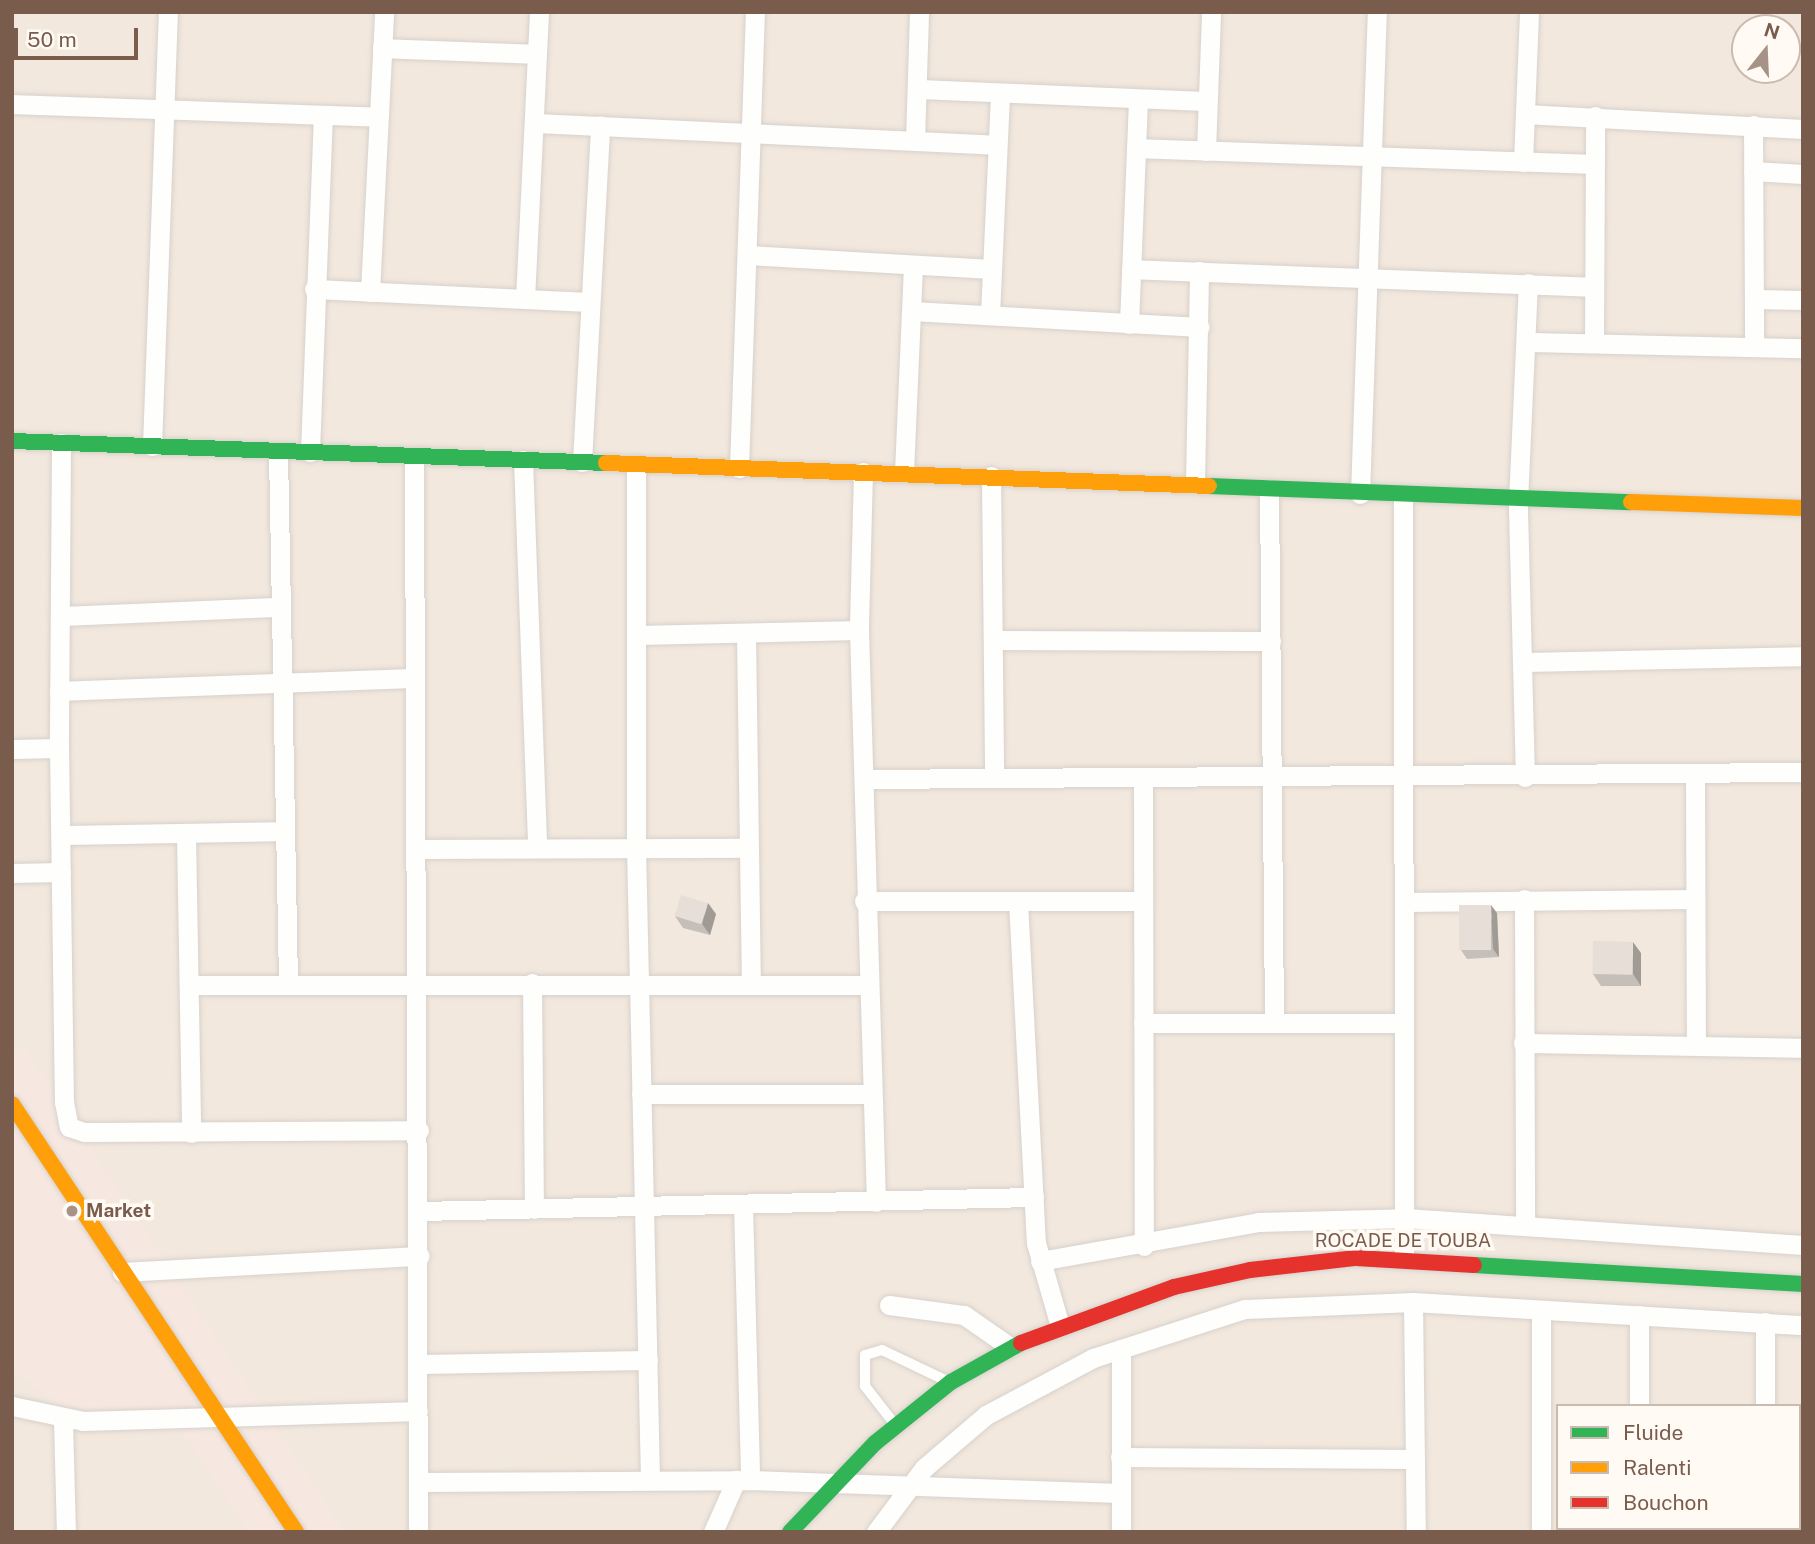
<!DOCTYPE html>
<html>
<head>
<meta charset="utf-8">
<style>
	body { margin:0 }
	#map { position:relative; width:1815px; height:1544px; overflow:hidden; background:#f9f5f0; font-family:"Public Sans",sans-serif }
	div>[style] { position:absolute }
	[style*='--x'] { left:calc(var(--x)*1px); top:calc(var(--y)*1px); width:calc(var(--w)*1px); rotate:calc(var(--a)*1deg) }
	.residential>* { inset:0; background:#f2e8de }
	.commercial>* { inset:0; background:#f6e8e1 }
	.roads { filter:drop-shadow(0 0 2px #d7d1cb) drop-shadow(0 0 2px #d7d1cb) }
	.lane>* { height:10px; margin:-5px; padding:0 5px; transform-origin:5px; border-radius:5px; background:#fefefd }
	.street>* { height:19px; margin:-9.5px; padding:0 9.5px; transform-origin:9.5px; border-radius:9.5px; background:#fefefd }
	.fast>* { height:16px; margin:-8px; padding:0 8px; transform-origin:8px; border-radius:8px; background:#30b455 }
	.slow>* { height:16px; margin:-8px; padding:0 8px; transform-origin:8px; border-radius:8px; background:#ff9f0a }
	.jam>* { height:16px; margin:-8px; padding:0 8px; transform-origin:8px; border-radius:8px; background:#e5322d }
	.wall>* { inset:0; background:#c6bfb9 }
	.shaded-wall>* { inset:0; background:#a19b96 }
	.building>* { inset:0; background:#e6ded7; transform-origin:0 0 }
	.dots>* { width:19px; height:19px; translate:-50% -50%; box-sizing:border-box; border:4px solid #fffaf3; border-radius:50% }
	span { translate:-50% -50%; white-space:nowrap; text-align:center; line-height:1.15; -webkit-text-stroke:7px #fffaf3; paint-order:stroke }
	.poi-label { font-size:19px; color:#7a5c4d; font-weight:700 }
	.left { translate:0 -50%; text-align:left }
	.street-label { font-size:19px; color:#7a5c4d }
	.frame { position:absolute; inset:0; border:14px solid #7a5c4d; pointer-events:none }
	.legend { position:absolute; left:1556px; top:1404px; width:245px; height:126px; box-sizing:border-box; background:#fffaf3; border:2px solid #cabbb1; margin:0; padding:9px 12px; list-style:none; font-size:21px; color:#7a5c4d }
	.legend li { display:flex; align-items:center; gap:14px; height:35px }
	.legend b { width:35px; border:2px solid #cabbb1 }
	.north { position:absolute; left:1731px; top:14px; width:70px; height:70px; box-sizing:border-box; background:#fffaf3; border:2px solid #cabbb1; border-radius:50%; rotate:18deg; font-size:19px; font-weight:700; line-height:28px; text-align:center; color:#7a5c4d }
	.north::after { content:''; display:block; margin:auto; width:24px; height:32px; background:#a69286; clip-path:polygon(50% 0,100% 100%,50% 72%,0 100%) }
	.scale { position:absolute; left:14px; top:28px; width:124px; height:32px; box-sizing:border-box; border:4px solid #7a5c4d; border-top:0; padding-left:9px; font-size:21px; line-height:24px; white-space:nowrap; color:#7a5c4d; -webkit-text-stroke:5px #fffaf3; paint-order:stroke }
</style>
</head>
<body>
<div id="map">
	<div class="residential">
		<i style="clip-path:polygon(evenodd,12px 12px,1803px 12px,1803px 1532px,12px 1532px,12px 12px,1745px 28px,1787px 28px,1787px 70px,1745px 70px,1745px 28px,12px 12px,1558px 1406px,1799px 1406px,1799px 1528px,1558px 1528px,1558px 1406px)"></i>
	</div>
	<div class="commercial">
		<i style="clip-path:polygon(24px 1048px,344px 1532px,250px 1532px,181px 1431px,86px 1428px,12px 1368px,12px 1054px)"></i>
	</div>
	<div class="roads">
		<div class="lane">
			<i style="--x:893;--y:1422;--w:46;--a:-127.9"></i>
			<i style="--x:865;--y:1386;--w:31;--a:-90"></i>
			<i style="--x:865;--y:1355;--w:18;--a:-16"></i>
			<i style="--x:882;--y:1350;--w:70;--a:25.5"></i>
		</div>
		<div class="street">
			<i style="--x:382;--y:48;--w:155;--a:2.2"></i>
			<i style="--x:917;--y:89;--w:290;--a:2.4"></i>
			<i style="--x:12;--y:104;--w:366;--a:2"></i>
			<i style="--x:1525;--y:114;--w:278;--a:3.1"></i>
			<i style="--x:535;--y:123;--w:462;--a:2.7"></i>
			<i style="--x:1753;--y:125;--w:221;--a:89.7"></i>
			<i style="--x:915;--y:141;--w:129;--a:-88.2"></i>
			<i style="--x:1136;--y:148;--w:458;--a:2"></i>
			<i style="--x:1206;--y:151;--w:139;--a:-87.9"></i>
			<i style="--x:1523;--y:162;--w:150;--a:-87.7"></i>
			<i style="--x:1753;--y:171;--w:50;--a:3.4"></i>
			<i style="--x:748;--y:255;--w:243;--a:3.3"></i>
			<i style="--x:1131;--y:269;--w:463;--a:2.2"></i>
			<i style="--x:314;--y:289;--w:276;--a:2.7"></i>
			<i style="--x:370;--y:292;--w:280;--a:-87.1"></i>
			<i style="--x:525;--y:299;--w:287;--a:-87.2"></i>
			<i style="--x:1755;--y:299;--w:48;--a:1.2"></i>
			<i style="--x:912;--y:311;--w:288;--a:3.2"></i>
			<i style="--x:990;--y:315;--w:220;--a:-87.4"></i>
			<i style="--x:1129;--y:324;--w:225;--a:-87.7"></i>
			<i style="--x:1594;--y:340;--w:224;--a:-89.7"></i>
			<i style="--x:1529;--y:342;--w:274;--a:1.3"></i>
			<i style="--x:61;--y:443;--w:305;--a:90.4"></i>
			<i style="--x:59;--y:748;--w:354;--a:89.2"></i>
			<i style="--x:64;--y:1102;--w:25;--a:79"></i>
			<i style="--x:69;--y:1127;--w:16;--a:18"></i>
			<i style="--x:84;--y:1132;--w:335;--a:-0.3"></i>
			<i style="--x:152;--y:446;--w:434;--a:-87.9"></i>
			<i style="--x:278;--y:452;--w:531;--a:88.92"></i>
			<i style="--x:310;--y:452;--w:336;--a:-87.8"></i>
			<i style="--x:414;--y:457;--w:1075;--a:89.79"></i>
			<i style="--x:523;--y:460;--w:388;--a:87.9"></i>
			<i style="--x:582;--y:462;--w:337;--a:-86.9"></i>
			<i style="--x:636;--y:466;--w:381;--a:90"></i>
			<i style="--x:636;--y:847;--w:633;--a:88.73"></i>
			<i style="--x:739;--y:468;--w:456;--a:-88"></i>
			<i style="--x:863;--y:472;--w:158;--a:91.5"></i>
			<i style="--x:859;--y:630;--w:572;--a:88.3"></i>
			<i style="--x:904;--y:472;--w:207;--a:-87.5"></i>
			<i style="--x:991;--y:476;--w:301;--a:89.4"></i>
			<i style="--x:1195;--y:483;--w:212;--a:-88.9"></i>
			<i style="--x:1269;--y:489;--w:534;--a:89.46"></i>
			<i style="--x:1360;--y:494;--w:482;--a:-88"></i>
			<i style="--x:1403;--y:497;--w:762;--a:89.92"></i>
			<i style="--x:60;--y:616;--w:217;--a:-2.4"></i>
			<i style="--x:746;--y:634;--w:347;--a:89.2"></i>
			<i style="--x:637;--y:635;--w:222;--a:-1.3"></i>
			<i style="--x:993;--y:640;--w:278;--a:0.2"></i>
			<i style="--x:1523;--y:662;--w:280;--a:-1.2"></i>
			<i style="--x:59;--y:691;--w:351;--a:-2.1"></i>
			<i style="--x:12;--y:749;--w:47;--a:-1.2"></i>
			<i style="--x:1525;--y:777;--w:275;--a:-91.5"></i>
			<i style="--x:1518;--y:502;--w:219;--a:-87.4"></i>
			<i style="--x:1695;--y:777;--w:268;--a:89.8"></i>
			<i style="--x:864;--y:779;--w:939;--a:-0.43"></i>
			<i style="--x:1143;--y:781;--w:465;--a:89.9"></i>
			<i style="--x:61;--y:835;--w:220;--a:-1"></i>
			<i style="--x:186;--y:835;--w:298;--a:89"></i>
			<i style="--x:416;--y:849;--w:333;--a:-0.2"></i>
			<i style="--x:12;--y:873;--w:49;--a:-1.2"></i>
			<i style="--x:1524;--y:899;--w:323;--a:89.8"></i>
			<i style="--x:864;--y:901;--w:278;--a:0"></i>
			<i style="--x:1018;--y:901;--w:342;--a:87"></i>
			<i style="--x:1036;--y:1243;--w:86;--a:73.9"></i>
			<i style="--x:1404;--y:902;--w:291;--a:-0.6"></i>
			<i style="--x:532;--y:983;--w:226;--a:89.5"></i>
			<i style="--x:189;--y:985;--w:678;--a:0"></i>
			<i style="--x:1143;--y:1023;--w:258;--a:0"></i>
			<i style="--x:1523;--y:1043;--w:280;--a:1"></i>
			<i style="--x:641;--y:1094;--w:230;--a:0"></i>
			<i style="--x:743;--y:1205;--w:275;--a:88.5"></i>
			<i style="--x:420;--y:1211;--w:614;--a:-1.31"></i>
			<i style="--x:1040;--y:1261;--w:221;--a:-10.1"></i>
			<i style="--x:1258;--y:1222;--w:148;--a:-1.5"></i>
			<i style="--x:1406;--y:1218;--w:398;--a:3.9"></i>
			<i style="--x:122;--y:1272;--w:298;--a:-3.1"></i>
			<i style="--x:1413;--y:1302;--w:230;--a:89.3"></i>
			<i style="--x:889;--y:1305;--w:76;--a:7.6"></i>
			<i style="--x:964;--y:1315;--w:56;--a:34.8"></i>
			<i style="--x:1639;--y:1315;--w:91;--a:90"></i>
			<i style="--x:1765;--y:1322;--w:84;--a:90"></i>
			<i style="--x:418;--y:1364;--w:230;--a:-1"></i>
			<i style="--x:12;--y:1406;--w:73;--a:11.9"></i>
			<i style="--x:83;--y:1421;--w:335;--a:-1.7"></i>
			<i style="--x:63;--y:1420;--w:112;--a:88.5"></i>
			<i style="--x:1120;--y:1457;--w:295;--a:0.4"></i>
			<i style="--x:1799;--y:1457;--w:4;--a:0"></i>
			<i style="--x:419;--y:1482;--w:331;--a:-0.3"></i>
			<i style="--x:750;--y:1480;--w:370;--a:2"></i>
			<i style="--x:1640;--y:1528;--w:4;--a:90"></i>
			<i style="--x:1766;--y:1528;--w:4;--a:90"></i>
			<i style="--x:713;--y:1532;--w:57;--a:-66.1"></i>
			<i style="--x:876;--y:1532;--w:80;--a:-53.1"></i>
			<i style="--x:924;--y:1468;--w:82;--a:-40.5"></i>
			<i style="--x:986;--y:1415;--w:121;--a:-28"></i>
			<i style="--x:1093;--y:1358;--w:160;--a:-17.9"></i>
			<i style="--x:1245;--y:1309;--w:168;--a:-2.4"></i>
			<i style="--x:1413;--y:1302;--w:391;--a:3.4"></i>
			<i style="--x:1121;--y:1532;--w:183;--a:-90"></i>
			<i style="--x:1541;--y:1532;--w:221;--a:-90"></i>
		</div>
		<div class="fast">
			<i style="--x:12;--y:441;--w:594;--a:2.12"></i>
			<i style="--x:1209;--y:486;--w:422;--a:2.2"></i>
			<i style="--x:1474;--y:1265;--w:330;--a:3.3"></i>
			<i style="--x:790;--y:1532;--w:123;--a:-46.3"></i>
			<i style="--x:875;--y:1443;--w:97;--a:-38.8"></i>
			<i style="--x:951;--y:1382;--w:80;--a:-29.1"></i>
		</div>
		<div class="slow">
			<i style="--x:606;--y:463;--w:603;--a:2.18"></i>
			<i style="--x:1631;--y:502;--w:172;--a:2"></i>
			<i style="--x:12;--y:1104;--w:514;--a:56.43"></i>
		</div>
		<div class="jam">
			<i style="--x:1021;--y:1343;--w:163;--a:-20.1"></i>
			<i style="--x:1174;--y:1287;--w:78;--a:-12.6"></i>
			<i style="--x:1250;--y:1270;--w:107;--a:-6.5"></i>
			<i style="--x:1356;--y:1258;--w:118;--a:3.4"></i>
		</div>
	</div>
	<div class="wall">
		<i style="clip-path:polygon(1497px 913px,1499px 957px,1467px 959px,1461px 950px)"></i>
		<i style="clip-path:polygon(716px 914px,710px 935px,683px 928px,675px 916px)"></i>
		<i style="clip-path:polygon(1641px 953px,1641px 986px,1601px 986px,1593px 974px)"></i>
	</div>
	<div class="shaded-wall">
		<i style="clip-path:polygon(708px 903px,716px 914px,710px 935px,702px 924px)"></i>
		<i style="clip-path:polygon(1491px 905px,1497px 913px,1499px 957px,1493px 949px)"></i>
		<i style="clip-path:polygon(1633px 942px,1641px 953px,1641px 986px,1633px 974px)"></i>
	</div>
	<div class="building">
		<i style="left:681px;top:895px;width:28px;height:22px;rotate:17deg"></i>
		<i style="left:1459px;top:905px;width:32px;height:45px"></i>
		<i style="left:1593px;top:941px;width:40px;height:33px;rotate:1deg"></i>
	</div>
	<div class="dots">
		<i style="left:72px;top:1211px;background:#a69286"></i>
	</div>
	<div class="poi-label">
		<span class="left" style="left:86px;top:1211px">Market</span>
	</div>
	<div class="street-label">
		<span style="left:1403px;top:1241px">ROCADE DE TOUBA</span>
	</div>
	<div class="frame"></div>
	<ul class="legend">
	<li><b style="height:9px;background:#30b455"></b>Fluide</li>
	<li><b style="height:9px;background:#ff9f0a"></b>Ralenti</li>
	<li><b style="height:9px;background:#e5322d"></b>Bouchon</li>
	</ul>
	<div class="north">N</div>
	<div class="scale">50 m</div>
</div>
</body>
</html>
